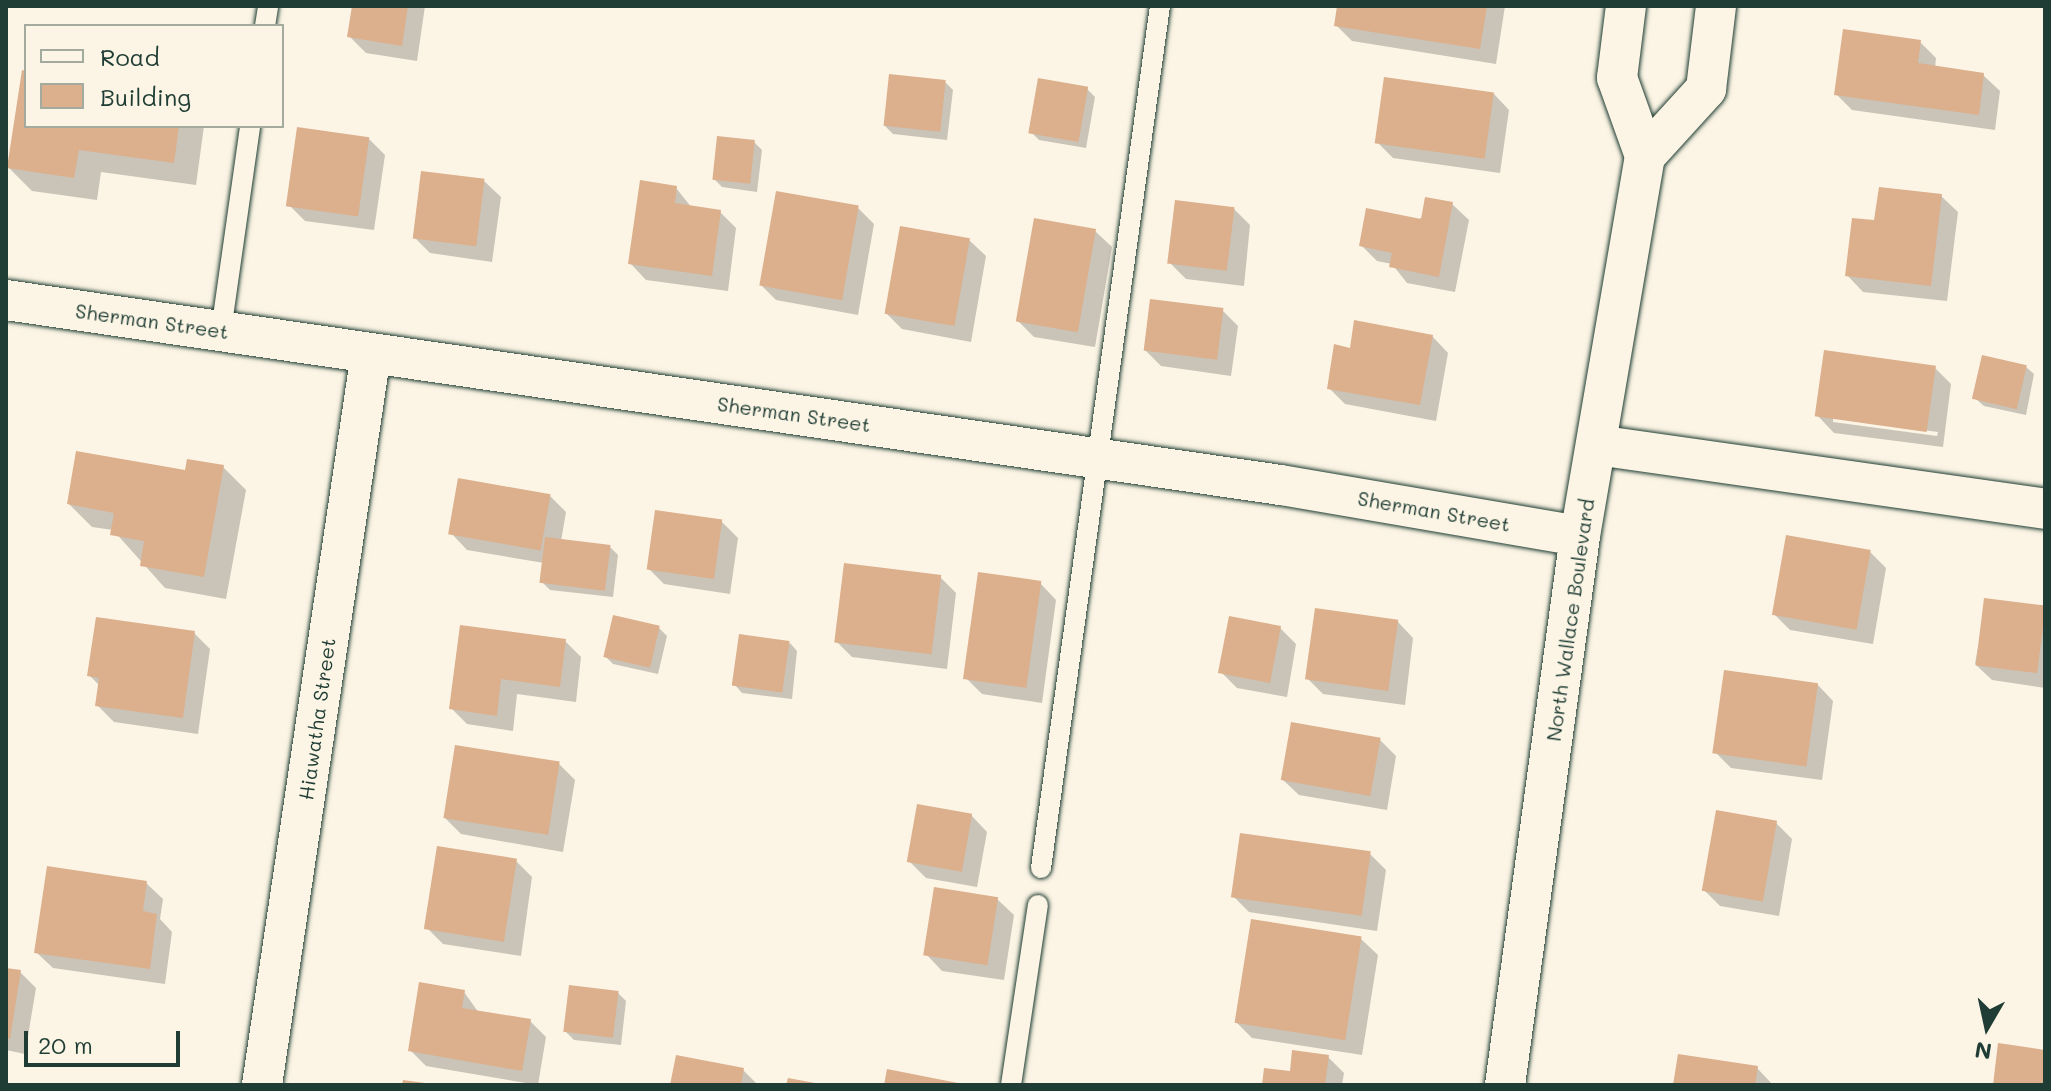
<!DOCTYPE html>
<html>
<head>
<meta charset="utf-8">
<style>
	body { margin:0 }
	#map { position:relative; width:2051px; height:1091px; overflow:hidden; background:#fcf5e5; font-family:Mali,sans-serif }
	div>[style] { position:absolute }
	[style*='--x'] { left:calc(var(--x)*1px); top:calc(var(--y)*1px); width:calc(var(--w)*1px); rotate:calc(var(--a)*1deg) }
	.shadow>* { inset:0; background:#0003 }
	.building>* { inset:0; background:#dcaf8d; transform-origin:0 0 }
	.roads { filter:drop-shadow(0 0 2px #1f3d34) drop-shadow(0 0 2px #1f3d34) }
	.lane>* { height:20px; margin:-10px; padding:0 10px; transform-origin:10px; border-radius:10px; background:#fcf5e5 }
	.street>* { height:40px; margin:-20px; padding:0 20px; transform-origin:20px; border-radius:20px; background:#fcf5e5 }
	span { translate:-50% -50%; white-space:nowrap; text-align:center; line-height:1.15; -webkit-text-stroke:6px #fcf5e5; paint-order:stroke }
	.street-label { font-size:20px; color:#1f3d34 }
	.frame { position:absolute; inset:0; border:8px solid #1f3d34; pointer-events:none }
	.legend { position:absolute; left:24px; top:24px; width:260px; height:104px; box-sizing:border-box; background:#fcf5e5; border:2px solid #a4ab9e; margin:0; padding:10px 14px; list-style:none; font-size:24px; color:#1f3d34 }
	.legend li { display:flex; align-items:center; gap:16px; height:40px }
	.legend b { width:40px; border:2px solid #a4ab9e }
	.north { position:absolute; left:1947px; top:987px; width:80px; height:80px; -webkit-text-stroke:6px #fcf5e5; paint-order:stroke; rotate:189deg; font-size:22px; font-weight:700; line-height:32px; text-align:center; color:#1f3d34 }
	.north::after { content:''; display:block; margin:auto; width:28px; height:36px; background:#1f3d34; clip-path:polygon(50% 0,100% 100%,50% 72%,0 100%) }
	.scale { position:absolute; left:24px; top:1031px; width:156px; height:36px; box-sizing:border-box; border:4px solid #1f3d34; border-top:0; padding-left:10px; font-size:24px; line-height:28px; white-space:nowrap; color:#1f3d34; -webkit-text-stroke:6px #fcf5e5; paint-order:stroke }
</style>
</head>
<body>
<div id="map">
	<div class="shadow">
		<i style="clip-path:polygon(354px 6px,425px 6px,417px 61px,366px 53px,350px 37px)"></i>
		<i style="clip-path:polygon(1339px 6px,1505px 6px,1496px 64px,1352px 41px,1336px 25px)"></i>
		<i style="clip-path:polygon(1920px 42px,1936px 58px,1935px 68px,1983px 75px,2000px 91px,1995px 130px,1852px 110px,1836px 94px)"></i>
		<i style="clip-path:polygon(26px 73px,26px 126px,204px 126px,196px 185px,101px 172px,97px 200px,32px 191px,9px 168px)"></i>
		<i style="clip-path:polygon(945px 82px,953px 90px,947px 140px,893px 134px,885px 126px)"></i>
		<i style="clip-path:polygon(1087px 89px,1095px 97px,1086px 148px,1039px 140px,1031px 132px)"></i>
		<i style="clip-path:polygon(1493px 93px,1509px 110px,1500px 173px,1393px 158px,1377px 142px)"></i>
		<i style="clip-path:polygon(369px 139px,385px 155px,374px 230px,305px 221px,289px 205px)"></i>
		<i style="clip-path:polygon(754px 142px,762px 150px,757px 192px,722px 187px,714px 179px)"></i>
		<i style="clip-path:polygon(484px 181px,501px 197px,492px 262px,430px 253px,414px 237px)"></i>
		<i style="clip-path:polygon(676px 188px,692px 208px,720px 212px,736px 228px,728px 291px,646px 280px,630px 263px)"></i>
		<i style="clip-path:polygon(1941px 196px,1958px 212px,1947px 301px,1863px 292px,1847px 275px)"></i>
		<i style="clip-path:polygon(1452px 204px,1469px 220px,1455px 292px,1407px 283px,1392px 264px,1377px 261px,1361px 245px)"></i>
		<i style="clip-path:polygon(858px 208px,874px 224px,858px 315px,776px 300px,760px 284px)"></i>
		<i style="clip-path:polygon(1234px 209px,1250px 225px,1244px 286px,1186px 279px,1170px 263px)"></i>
		<i style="clip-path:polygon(1095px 231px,1112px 247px,1095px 347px,1034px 337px,1018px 321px)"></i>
		<i style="clip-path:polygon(969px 240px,986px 256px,971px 342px,902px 329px,886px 313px)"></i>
		<i style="clip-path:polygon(1222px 310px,1238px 326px,1231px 376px,1161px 366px,1145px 350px)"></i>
		<i style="clip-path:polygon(1432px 336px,1448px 353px,1436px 421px,1345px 404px,1329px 388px,1352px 350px)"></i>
		<i style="clip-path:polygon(2026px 367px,2034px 374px,2026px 415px,1984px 406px,1976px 399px)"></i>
		<i style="clip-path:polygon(evenodd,1935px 368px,1951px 384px,1943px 447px,1834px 433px,1818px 416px,1935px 368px,1833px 418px,1938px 432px,1937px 436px,1833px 422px,1833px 418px)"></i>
		<i style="clip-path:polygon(223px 467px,246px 490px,226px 599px,165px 588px,113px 530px,92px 527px,69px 504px)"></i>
		<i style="clip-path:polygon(550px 496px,566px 512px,561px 541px,610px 547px,618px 555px,613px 597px,550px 590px,542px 582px,544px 563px,467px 550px,451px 533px)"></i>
		<i style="clip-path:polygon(721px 521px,738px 538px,730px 594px,664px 584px,648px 568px)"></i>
		<i style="clip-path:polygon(1870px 552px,1886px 568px,1873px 644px,1790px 630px,1774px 614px)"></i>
		<i style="clip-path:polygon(940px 577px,956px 593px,947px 669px,852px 657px,836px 641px)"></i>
		<i style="clip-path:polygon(1040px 583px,1056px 600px,1042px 703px,982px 694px,966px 678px)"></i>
		<i style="clip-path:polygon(1986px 601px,2045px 608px,2045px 688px,1992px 680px,1975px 664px)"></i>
		<i style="clip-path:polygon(1397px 621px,1413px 638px,1405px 705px,1323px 694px,1307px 678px)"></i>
		<i style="clip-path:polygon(659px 628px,667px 636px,658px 674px,613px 664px,605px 656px)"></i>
		<i style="clip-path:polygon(1280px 628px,1296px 644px,1287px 697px,1237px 688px,1221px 672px)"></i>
		<i style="clip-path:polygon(194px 633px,210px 649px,198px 734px,114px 722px,98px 706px,100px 686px,89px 675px)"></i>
		<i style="clip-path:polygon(565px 641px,581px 657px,576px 702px,517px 694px,513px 731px,467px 724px,451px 708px)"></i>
		<i style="clip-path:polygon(790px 643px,797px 651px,792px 699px,742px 693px,735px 685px)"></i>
		<i style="clip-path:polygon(1817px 684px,1833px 701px,1822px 780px,1731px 768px,1715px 752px)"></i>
		<i style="clip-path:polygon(1380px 740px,1396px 756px,1387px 810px,1299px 795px,1282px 779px)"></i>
		<i style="clip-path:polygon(559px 764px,575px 780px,563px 852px,461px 834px,445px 818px)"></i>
		<i style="clip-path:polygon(971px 815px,987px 832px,977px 887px,926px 878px,909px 861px)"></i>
		<i style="clip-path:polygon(1776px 823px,1792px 839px,1779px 916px,1720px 906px,1704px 890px)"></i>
		<i style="clip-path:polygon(1370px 854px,1386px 870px,1377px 931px,1249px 912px,1233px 896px)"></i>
		<i style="clip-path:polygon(516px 861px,532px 877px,521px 956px,443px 944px,427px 928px)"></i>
		<i style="clip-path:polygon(146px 883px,163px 899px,160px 919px,172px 932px,165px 984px,53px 968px,36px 952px)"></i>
		<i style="clip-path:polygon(997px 899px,1014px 915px,1004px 980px,942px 971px,926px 954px)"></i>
		<i style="clip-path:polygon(1361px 939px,1378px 955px,1362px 1055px,1252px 1038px,1236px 1022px)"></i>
		<i style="clip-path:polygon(6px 970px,20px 972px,36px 988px,25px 1054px,6px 1050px)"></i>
		<i style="clip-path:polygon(464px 992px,479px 1013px,530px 1021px,546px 1037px,538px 1085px,426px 1066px,410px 1050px)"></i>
		<i style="clip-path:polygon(618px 993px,626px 1001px,621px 1045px,574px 1040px,566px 1032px)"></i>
		<i style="clip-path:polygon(1328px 1057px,1344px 1073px,1342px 1085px,1264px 1085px)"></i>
		<i style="clip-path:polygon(1757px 1068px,1773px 1085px,1675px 1085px)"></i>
		<i style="clip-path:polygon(743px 1070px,758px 1085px,672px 1085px)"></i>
	</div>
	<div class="building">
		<i style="clip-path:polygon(352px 6px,408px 6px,402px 46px,347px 37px)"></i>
		<i style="clip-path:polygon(1337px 6px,1487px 6px,1480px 49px,1334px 26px)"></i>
		<i style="clip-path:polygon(1843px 29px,1921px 40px,1918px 63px,1984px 73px,1979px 115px,1834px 95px)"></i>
		<i style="clip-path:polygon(22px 70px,26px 71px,26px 126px,179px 126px,174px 163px,79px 150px,74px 178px,7px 168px)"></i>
		<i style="left:889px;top:74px;width:57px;height:52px;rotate:6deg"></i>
		<i style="left:1384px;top:77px;width:111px;height:67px;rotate:8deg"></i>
		<i style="left:1038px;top:78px;width:51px;height:56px;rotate:10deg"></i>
		<i style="left:297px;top:127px;width:73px;height:80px;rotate:8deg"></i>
		<i style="left:717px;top:136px;width:38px;height:44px;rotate:6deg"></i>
		<i style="left:421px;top:171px;width:64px;height:68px;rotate:7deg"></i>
		<i style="clip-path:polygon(640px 180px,677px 186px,675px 203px,721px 210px,712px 276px,628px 264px)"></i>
		<i style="clip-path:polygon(1879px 187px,1942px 194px,1931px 286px,1845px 276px,1852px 218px,1874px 220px)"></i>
		<i style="left:776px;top:191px;width:84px;height:96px;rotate:10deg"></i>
		<i style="clip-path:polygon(1425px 197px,1453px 202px,1439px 277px,1389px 267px,1392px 253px,1359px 246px,1366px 208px,1421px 219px)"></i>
		<i style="left:1175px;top:200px;width:60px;height:64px;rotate:7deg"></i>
		<i style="left:1034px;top:218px;width:63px;height:105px;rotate:10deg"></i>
		<i style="left:900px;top:226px;width:71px;height:89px;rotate:10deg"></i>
		<i style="left:1150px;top:299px;width:74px;height:52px;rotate:7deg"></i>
		<i style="clip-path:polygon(1354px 320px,1433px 335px,1420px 405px,1327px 389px,1334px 344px,1350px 348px)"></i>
		<i style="left:1824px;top:350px;width:113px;height:67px;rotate:8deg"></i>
		<i style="left:1982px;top:355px;width:46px;height:45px;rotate:13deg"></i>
		<i style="clip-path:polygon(76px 451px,185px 470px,187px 459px,224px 465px,204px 577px,140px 566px,144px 541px,110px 535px,114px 513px,67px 504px)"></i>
		<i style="left:458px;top:478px;width:94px;height:57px;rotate:10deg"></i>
		<i style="left:655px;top:510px;width:68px;height:60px;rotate:8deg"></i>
		<i style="left:1786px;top:535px;width:86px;height:81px;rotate:10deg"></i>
		<i style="left:545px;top:537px;width:66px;height:46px;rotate:7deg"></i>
		<i style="left:844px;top:563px;width:98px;height:80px;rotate:7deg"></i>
		<i style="left:978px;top:572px;width:64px;height:108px;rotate:8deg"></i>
		<i style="left:1984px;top:598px;width:62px;height:68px;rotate:7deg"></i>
		<i style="left:1315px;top:608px;width:84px;height:72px;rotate:8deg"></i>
		<i style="left:613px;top:615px;width:48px;height:43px;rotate:13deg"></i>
		<i style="left:1229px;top:616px;width:53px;height:58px;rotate:11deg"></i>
		<i style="clip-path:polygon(96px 617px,195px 631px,183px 718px,95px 706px,99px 678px,87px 676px)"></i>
		<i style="clip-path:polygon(460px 625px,566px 639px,560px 687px,501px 679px,497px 716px,449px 709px)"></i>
		<i style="left:739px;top:634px;width:51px;height:52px;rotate:8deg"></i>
		<i style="left:1724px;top:670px;width:95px;height:84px;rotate:8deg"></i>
		<i style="left:1291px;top:722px;width:91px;height:59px;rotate:10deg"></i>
		<i style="left:455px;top:745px;width:106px;height:74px;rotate:9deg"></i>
		<i style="left:917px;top:804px;width:56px;height:59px;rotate:10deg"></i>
		<i style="left:1716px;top:810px;width:62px;height:82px;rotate:10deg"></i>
		<i style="left:1240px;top:833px;width:132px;height:65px;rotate:8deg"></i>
		<i style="left:437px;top:846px;width:81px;height:84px;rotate:9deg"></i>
		<i style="clip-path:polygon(47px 866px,147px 881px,143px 911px,157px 914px,150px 969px,34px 953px)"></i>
		<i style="left:934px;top:887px;width:65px;height:69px;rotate:9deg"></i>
		<i style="left:1251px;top:919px;width:112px;height:105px;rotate:9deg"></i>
		<i style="clip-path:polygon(6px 968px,21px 970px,10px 1039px,6px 1038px)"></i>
		<i style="clip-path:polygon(419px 982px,465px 990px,462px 1008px,531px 1019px,522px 1071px,408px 1051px)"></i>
		<i style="left:569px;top:985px;width:50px;height:47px;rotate:7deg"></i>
		<i style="clip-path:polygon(1998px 1043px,2045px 1050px,2045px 1085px,1993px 1085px)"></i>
		<i style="clip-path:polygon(1292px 1050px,1329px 1055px,1325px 1085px,1262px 1085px,1264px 1068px,1290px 1071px)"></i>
		<i style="clip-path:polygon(1678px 1054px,1758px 1066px,1755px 1085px,1673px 1085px)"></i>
		<i style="clip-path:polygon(676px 1055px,744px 1068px,741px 1085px,670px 1085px)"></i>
		<i style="clip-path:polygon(887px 1069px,963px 1084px,963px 1085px,884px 1085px)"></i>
		<i style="clip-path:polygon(788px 1078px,815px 1083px,815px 1085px,786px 1085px)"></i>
		<i style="clip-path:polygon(403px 1080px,425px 1083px,425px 1085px,402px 1085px)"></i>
	</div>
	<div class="roads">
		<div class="lane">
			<i style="--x:265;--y:26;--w:20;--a:-81"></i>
			<i style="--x:221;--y:331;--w:207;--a:-81.9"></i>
			<i style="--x:1041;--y:868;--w:870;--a:-82.14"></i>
			<i style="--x:1011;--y:1085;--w:182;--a:-81.5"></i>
		</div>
		<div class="street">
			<i style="--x:1645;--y:156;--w:91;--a:-47.7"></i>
			<i style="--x:1706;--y:89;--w:84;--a:-83.1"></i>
			<i style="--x:6;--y:300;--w:1288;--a:8.26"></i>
			<i style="--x:1281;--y:485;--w:303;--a:9.7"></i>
			<i style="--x:1597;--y:445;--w:453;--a:8.1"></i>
			<i style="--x:262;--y:1085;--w:740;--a:-81.53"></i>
			<i style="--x:1505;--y:1085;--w:554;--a:-82.22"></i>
			<i style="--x:1580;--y:536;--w:386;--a:-80.3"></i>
			<i style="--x:1645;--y:156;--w:83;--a:-109.7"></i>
			<i style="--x:1617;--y:78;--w:73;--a:-82.9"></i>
		</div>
	</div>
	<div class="street-label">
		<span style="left:152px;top:321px;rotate:8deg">Sherman Street</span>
		<span style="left:794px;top:414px;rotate:8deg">Sherman Street</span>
		<span style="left:1434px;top:511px;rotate:10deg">Sherman Street</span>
		<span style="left:1570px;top:620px;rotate:-82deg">North Wallace Boulevard</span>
		<span style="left:317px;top:719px;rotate:-82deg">Hiawatha Street</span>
	</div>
	<div class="frame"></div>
	<ul class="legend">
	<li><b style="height:10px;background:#fcf5e5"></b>Road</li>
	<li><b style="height:22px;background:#dcaf8d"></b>Building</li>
	</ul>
	<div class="north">N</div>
	<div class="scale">20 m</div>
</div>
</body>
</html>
